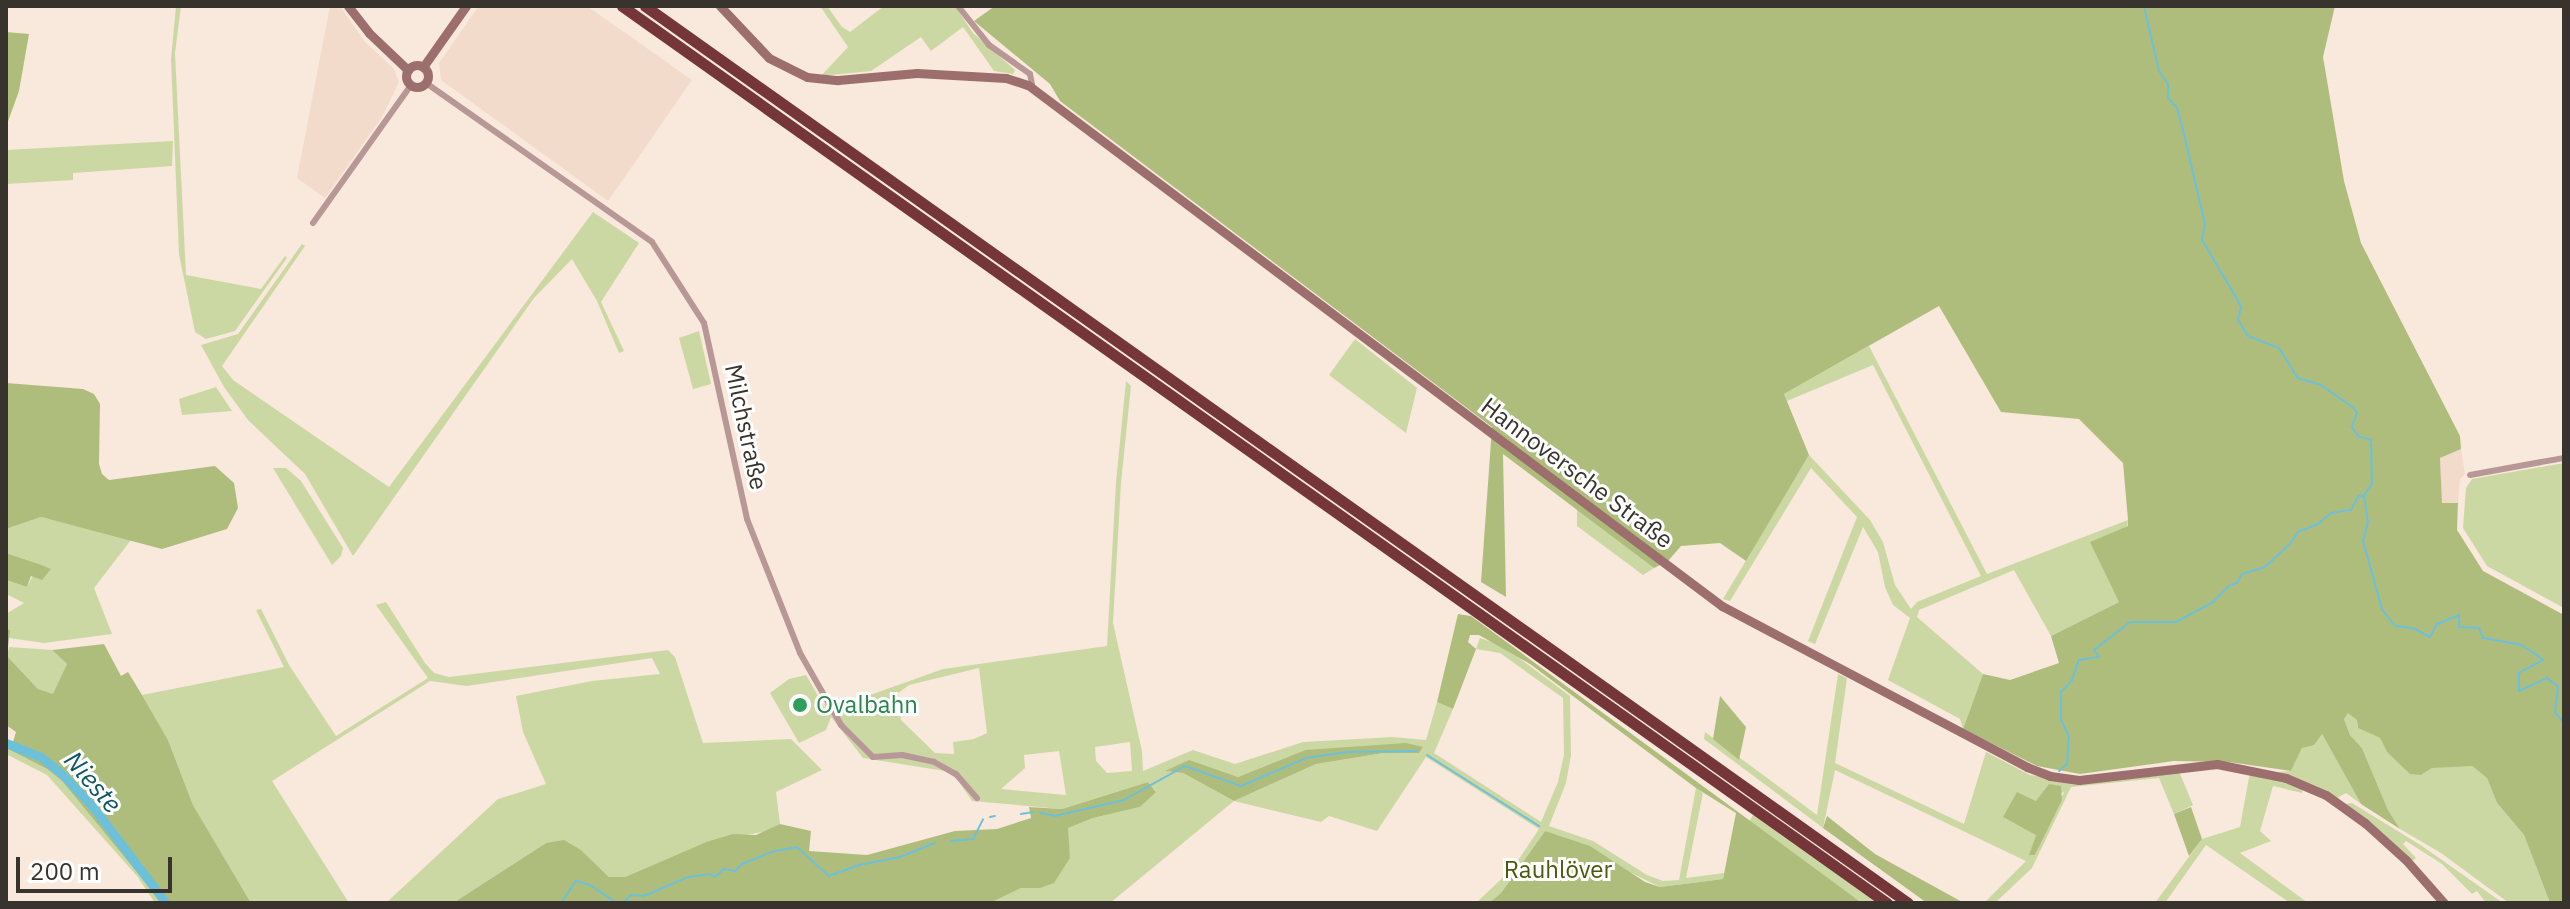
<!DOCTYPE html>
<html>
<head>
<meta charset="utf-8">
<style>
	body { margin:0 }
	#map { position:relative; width:2570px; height:909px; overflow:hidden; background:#f9e8dc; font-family:"IBM Plex Sans",sans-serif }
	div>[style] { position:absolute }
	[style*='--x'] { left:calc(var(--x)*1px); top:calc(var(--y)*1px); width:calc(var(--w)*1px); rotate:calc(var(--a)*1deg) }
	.built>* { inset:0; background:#f2dbcb }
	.green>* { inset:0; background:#ccd8a3 }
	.forest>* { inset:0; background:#afbd7c }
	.stream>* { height:2px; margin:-1px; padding:0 1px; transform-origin:1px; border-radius:1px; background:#6dc0da }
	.river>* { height:9px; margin:-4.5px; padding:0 4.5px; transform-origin:4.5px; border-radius:4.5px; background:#6dc0da }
	.street>* { height:6px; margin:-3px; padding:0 3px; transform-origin:3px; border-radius:3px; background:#b89797 }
	.secondary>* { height:9px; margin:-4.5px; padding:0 4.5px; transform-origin:4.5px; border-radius:4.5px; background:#9d6e6e }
	.secondary>.ring { margin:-4.5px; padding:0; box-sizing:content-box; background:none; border:9px solid #9d6e6e; border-radius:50% }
	.highway>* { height:11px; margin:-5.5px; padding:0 5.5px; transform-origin:5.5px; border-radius:5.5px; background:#75363a }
	.dots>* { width:22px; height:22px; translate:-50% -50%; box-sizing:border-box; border:4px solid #fff; border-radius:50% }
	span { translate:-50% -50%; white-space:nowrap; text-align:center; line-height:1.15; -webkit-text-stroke:6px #fff; paint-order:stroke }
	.street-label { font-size:24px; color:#39332e }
	.leisure-label { font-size:24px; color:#27864d }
	.left { translate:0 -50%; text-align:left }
	.park-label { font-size:24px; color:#4d580e }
	.water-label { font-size:26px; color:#0e5668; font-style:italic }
	.frame { position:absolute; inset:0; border:8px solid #39332e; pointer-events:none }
	.scale { position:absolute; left:16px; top:857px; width:156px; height:36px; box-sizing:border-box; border:4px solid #39332e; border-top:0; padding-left:10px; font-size:24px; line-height:28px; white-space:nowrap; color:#39332e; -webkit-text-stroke:6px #fff; paint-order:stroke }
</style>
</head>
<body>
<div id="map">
	<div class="built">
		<i style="clip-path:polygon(330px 6px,340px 6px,365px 42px,394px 69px,399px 82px,382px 117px,325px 198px,297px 178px)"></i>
		<i style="clip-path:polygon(479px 6px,587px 6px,692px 80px,608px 201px,441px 80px,439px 63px)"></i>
		<i style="clip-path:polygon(2461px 449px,2465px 474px,2460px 479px,2458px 503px,2442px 503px,2440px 458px)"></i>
	</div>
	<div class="green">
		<i style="clip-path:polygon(176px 6px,181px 6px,175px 53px,186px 275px,261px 289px,285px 256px,287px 258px,235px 331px,206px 339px,195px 332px,179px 254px,171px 59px)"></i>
		<i style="clip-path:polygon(820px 6px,827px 6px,842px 27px,850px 32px,884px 6px,955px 6px,973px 33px,1015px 70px,1013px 74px,994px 71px,963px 27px,931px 51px,921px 37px,871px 71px,821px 76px,848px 47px)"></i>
		<i style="clip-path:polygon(173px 141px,172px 166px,73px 173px,73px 180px,6px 184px,6px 150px)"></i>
		<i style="clip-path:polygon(593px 212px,639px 243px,601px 302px,624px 351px,619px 353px,597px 301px,572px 259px,534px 298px,353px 556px,305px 474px,248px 420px,224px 387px,201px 345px,238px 334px,302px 244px,305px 246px,222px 366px,233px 380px,389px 487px)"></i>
		<i style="clip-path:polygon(699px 331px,711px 384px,693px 389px,679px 338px)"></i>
		<i style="clip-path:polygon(1355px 339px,1417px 388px,1406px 433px,1329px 375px)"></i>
		<i style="clip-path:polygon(1869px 346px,1987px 574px,2128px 520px,2119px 602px,2051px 636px,2014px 570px,1919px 610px,1917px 617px,1983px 674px,1963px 729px,1960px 719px,1888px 680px,1910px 618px,1893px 605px,1885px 587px,1878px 552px,1863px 527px,1815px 644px,1808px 641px,1857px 517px,1811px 468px,1730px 601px,1723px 599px,1809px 455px,1870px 520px,1883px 542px,1895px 585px,1911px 609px,1917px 602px,1981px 576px,1873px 365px,1787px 401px,1784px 394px)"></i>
		<i style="clip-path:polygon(evenodd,1126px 381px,1131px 386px,1121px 483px,1113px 623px,1142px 751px,1143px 771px,1193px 750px,1235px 764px,1303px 742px,1393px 737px,1426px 740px,1437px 702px,1453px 709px,1434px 753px,1541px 822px,1558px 782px,1564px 755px,1563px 698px,1500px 653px,1476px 649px,1480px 638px,1503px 646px,1570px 696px,1571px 755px,1566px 783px,1549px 826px,1593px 841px,1647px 875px,1663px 881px,1679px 880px,1696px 788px,1703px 793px,1686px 878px,1724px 873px,1723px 879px,1660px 887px,1545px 831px,1501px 893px,1489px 903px,1476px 903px,1513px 868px,1539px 829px,1426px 757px,1377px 831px,1329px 816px,1321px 822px,1234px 801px,1110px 903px,990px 903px,1021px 888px,1040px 888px,1070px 858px,1067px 828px,1093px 818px,1140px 807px,1156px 791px,1148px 782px,1062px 809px,972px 801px,957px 779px,945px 771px,863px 758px,831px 717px,826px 730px,799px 743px,770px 693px,789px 679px,806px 675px,828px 713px,824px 704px,834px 702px,842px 705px,943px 669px,1107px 646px,1116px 482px,1126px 381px,979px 668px,987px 733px,974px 739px,953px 742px,954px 754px,935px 753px,901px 720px,898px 693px,909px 685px,979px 668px,1126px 381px,1130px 742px,1132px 771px,1107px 773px,1096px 761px,1095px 747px,1130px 742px,1126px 381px,1305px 750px,1419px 753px,1384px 753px,1316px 764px,1234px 801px,1183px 773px,1166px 771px,1222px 772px,1238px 777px,1305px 750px,1126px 381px,1059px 751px,1066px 795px,1001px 789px,1025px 768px,1024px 755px,1059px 751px)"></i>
		<i style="clip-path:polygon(216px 387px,232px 411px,182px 415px,179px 399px)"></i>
		<i style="clip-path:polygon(2564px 463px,2564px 608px,2487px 566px,2463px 528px,2466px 488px,2472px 479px)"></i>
		<i style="clip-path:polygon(273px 468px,286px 468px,301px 481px,343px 548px,341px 556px,332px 565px)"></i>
		<i style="clip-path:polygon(1577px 509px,1654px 568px,1643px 575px,1577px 526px)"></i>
		<i style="clip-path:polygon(41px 517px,131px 540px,94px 588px,112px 634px,44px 643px,9px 638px,6px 614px,24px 603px,6px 594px,6px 580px,27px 587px,39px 564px,6px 553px,6px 529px)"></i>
		<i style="clip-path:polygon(386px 602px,425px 663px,434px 673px,449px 677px,668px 650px,675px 657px,703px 743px,791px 739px,822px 770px,776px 792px,780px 824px,769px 831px,706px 842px,625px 877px,609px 877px,581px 850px,546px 843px,453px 903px,386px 903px,498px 799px,546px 784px,523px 732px,516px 696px,592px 681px,660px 674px,652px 658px,467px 686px,430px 681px,272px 781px,349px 903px,251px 903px,193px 805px,168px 740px,142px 695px,284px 667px,256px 610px,261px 609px,289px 665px,336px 736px,428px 678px,376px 605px)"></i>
		<i style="clip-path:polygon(9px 647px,52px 650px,67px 664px,54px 695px,38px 689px,7px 656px)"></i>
		<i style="clip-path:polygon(evenodd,1838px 674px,1847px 678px,1835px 763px,1964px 824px,1986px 752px,2030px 775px,2074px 782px,2178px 769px,2193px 805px,2174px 814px,2159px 778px,2071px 787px,2032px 868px,1995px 903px,1984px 903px,2026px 861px,1835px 770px,1823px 828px,1704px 739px,1705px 732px,1817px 815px,1838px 674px,2017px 792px,2036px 801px,2064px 792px,2035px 855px,2030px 854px,2036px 835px,2017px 792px)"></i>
		<i style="clip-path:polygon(2348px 712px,2357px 720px,2358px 728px,2380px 738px,2387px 752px,2415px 773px,2421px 775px,2432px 768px,2449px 766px,2472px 766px,2487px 778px,2497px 803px,2524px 835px,2550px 903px,2509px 903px,2441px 853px,2400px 829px,2388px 810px,2362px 748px,2350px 735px,2344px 719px)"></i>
		<i style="clip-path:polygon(2322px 734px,2361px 804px,2346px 793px,2337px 798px,2278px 772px,2291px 771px,2302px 748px)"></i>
		<i style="clip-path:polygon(6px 748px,47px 769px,62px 781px,162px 903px,155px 903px,137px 876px,47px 775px,6px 754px)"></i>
		<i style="clip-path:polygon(2250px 772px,2303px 787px,2302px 793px,2273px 786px,2260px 831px,2271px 841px,2240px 853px,2308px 903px,2290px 903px,2206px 845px,2165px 903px,2155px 903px,2202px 839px,2240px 827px)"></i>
		<i style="clip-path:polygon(2352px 803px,2422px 846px,2503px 903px,2486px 903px,2477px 891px,2472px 894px,2442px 864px,2406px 841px,2403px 844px,2416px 858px,2413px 861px,2346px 804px)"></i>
		<i style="clip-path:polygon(1753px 815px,1847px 880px,1878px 903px,1862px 903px,1749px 822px)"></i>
	</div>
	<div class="forest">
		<i style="clip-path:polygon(995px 6px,2335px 6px,2323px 57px,2344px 181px,2361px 243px,2460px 436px,2461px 449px,2440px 458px,2442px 503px,2458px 503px,2457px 530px,2483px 571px,2564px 615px,2564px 903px,2550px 903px,2524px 835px,2497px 803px,2487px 778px,2472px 766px,2432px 768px,2421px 775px,2410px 774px,2387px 752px,2380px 738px,2358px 728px,2357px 720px,2348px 713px,2344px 719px,2350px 735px,2362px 748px,2388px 810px,2400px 829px,2361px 804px,2322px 734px,2314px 745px,2302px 748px,2291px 771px,2229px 762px,2174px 761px,2080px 774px,2037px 766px,1963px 729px,1983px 674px,2010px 680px,2059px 663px,2051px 636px,2119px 602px,2090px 542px,2128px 526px,2128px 520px,2123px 463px,2079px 419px,2001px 412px,1939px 306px,1784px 394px,1809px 455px,1746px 561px,1720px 543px,1681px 546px,1668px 561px,1654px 568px,1503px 454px,1506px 597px,1481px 582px,1492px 427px,1060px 101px,1050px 84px,974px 21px)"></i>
		<i style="clip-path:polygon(6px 32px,29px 34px,19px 91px,6px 127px)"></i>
		<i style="clip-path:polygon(6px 383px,83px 389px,94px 394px,100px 404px,99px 464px,102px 474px,109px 480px,215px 466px,234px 483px,238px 508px,227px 529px,162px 549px,41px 517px,6px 529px)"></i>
		<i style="clip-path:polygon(6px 553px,39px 564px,51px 569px,42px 580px,31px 576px,27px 587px,6px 580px)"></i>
		<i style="clip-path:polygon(1458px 614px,1471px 616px,1862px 903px,1489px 903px,1501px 893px,1545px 831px,1590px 846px,1645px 882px,1660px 887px,1723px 879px,1736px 813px,1696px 788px,1530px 664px,1479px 635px,1470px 635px,1468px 642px,1476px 649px,1453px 709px,1437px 702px)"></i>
		<i style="clip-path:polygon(6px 629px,10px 630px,7px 656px,38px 689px,53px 694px,67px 664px,52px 650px,104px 644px,121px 676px,128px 672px,142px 695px,168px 740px,193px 805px,251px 903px,162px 903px,62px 781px,47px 769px,6px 748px,6px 740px,13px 742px,16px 732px,6px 725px)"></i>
		<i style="clip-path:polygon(1720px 696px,1746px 727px,1739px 760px,1713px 739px)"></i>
		<i style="clip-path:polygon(1406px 743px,1423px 747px,1419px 753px,1384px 753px,1316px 764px,1234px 801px,1183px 773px,1165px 771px,1189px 760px,1238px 777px,1305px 750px)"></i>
		<i style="clip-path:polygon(1148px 782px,1156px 792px,1140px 807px,1093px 818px,1068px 828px,1070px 858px,1054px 883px,1040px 888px,1021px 888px,990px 903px,453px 903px,546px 843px,564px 840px,581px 850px,609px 877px,625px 877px,706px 842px,733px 834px,756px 835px,780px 824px,811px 831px,809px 851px,867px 855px,955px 831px,997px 829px,1031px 818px,1029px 807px,1062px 809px)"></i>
		<i style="clip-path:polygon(2049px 784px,2061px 786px,2062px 800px,2035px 855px,2029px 855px,2036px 835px,2003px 817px,2017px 792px,2036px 801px)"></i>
		<i style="clip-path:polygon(2191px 807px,2202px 839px,2189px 856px,2174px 814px)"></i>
		<i style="clip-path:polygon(1827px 816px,1875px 854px,1964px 903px,1927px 903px,1823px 828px)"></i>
	</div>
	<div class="stream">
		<i style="--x:2144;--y:6;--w:67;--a:77"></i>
		<i style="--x:2159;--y:71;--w:16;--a:55"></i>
		<i style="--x:2168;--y:84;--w:14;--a:90"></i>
		<i style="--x:2168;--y:98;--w:13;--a:48"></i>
		<i style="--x:2177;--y:108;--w:23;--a:75"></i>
		<i style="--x:2183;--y:130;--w:97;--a:76.8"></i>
		<i style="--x:2205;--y:224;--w:16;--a:101"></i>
		<i style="--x:2202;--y:240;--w:66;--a:59.2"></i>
		<i style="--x:2236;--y:297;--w:11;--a:63"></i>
		<i style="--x:2241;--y:307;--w:13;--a:103"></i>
		<i style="--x:2238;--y:320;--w:19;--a:58"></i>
		<i style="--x:2248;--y:336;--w:33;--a:21"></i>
		<i style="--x:2279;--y:348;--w:36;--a:58"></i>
		<i style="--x:2298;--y:378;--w:24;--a:17"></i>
		<i style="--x:2321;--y:385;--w:39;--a:35"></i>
		<i style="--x:2353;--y:407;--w:7;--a:56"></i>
		<i style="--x:2357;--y:413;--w:15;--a:110"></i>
		<i style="--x:2352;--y:427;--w:11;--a:56"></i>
		<i style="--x:2358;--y:436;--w:14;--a:17"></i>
		<i style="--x:2371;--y:440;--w:44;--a:88.7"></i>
		<i style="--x:2372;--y:484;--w:14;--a:126"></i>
		<i style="--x:2364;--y:495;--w:27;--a:82"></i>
		<i style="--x:2368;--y:522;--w:20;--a:105"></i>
		<i style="--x:2363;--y:541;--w:71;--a:74.4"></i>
		<i style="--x:2382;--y:609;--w:21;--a:53"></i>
		<i style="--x:2395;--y:626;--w:18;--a:6"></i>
		<i style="--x:2413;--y:628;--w:19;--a:28"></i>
		<i style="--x:2430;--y:637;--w:15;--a:-62"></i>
		<i style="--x:2437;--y:624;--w:24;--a:-22"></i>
		<i style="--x:2459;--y:615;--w:12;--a:90"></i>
		<i style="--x:2459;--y:627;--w:20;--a:3"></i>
		<i style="--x:2479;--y:628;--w:11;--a:68"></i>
		<i style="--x:2483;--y:638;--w:39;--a:10"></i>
		<i style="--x:2521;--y:645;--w:15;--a:32"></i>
		<i style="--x:2534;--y:653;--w:11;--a:38"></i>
		<i style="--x:2543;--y:660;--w:27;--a:152"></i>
		<i style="--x:2519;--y:673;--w:18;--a:90"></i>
		<i style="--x:2519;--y:691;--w:31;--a:-25"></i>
		<i style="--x:2547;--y:678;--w:14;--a:39"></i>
		<i style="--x:2558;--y:687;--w:25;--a:97"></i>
		<i style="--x:2555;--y:712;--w:14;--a:51"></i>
		<i style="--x:1427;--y:755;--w:133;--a:32.4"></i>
		<i style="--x:2059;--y:771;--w:11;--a:-41"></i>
		<i style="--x:2067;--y:764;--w:27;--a:-86"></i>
		<i style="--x:2069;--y:737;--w:20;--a:-114"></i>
		<i style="--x:2061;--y:719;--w:27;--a:-90"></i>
		<i style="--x:2061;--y:692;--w:16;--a:-47"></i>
		<i style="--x:2072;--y:680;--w:21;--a:-71"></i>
		<i style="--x:2079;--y:660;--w:20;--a:-9"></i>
		<i style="--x:2099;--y:657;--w:9;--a:-126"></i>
		<i style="--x:2094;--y:650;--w:46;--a:-37.9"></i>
		<i style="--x:2130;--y:622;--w:46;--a:0"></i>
		<i style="--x:2176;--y:622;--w:42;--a:-28.4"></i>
		<i style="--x:2213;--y:602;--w:24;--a:-45"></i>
		<i style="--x:2230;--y:585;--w:7;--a:-16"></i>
		<i style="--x:2237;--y:583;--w:10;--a:-61"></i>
		<i style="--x:2242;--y:574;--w:24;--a:-17"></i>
		<i style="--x:2265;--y:567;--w:33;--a:-43"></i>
		<i style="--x:2289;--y:545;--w:16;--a:-55"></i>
		<i style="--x:2298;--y:532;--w:22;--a:-22"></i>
		<i style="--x:2318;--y:524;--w:17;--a:-40"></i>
		<i style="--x:2331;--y:513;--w:20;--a:-9"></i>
		<i style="--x:2351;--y:510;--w:16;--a:-63"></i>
		<i style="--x:2358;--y:496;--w:5;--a:0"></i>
		<i style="--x:1040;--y:813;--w:15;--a:11"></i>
		<i style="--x:1055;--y:816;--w:71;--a:-13.1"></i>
		<i style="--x:1124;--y:800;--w:70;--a:-29.1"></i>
		<i style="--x:1185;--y:766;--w:59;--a:19.7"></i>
		<i style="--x:1241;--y:786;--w:71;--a:-23.3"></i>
		<i style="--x:1306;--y:758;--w:41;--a:-8.3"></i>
		<i style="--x:1347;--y:752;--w:70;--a:-0.8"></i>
		<i style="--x:1021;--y:814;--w:12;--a:-9"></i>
		<i style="--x:990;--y:817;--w:5;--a:-11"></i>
		<i style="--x:951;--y:841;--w:22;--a:-5"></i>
		<i style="--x:973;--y:839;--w:22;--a:-63"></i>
		<i style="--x:561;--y:903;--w:27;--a:-56"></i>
		<i style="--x:576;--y:881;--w:15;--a:16"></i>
		<i style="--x:590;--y:885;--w:32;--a:34"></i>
		<i style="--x:623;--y:903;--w:11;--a:-45"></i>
		<i style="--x:631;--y:895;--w:13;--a:4"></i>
		<i style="--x:644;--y:896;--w:48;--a:-23.4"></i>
		<i style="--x:688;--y:877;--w:22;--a:-8"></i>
		<i style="--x:710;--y:874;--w:6;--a:31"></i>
		<i style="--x:715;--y:877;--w:12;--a:-42"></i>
		<i style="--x:724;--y:869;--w:11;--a:10"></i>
		<i style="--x:735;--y:871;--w:10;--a:-45"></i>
		<i style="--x:742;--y:864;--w:35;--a:-22"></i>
		<i style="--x:775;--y:851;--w:22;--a:-10"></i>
		<i style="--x:797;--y:847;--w:43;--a:42.2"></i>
		<i style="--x:829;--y:876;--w:32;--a:-20"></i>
		<i style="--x:859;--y:865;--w:42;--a:-11"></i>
		<i style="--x:900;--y:857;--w:38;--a:-22"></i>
	</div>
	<div class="river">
		<i style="--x:6;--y:743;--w:38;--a:22"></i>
		<i style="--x:41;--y:757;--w:26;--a:39"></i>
		<i style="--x:61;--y:773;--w:47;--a:46.7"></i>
		<i style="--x:93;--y:807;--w:121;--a:52.8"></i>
	</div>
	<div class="street">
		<i style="--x:958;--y:6;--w:50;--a:51.5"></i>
		<i style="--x:989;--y:45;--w:50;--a:35.3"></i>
		<i style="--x:1030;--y:74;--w:15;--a:79"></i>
		<i style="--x:426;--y:83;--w:276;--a:35.1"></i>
		<i style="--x:652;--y:242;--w:96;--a:57.3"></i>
		<i style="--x:704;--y:323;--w:201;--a:77.6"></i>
		<i style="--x:747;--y:519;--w:144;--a:68.4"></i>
		<i style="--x:800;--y:653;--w:83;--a:60.3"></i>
		<i style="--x:841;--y:725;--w:45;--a:45"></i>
		<i style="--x:873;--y:757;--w:29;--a:-4"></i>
		<i style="--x:902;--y:755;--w:33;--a:12"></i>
		<i style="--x:934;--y:762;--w:25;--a:29"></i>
		<i style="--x:956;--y:774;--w:32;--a:49"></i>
		<i style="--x:313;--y:223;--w:169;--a:-54.6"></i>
		<i style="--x:2470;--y:475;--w:96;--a:-10.3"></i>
	</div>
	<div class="secondary">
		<i style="--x:348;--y:6;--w:34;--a:52"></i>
		<i style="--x:369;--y:33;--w:54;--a:43.5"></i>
		<i style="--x:720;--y:6;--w:71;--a:46.7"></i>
		<i style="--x:769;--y:58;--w:42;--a:26.6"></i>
		<i style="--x:807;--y:77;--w:31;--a:6"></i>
		<i style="--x:838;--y:80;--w:79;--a:-5.1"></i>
		<i style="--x:917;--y:73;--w:89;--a:3.2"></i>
		<i style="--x:1006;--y:78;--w:23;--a:18"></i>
		<i style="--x:1028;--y:85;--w:868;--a:36.9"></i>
		<i style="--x:1722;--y:606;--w:345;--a:27.8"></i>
		<i style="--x:2027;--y:767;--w:25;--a:21"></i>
		<i style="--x:2050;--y:776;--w:29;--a:8"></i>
		<i style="--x:2079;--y:780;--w:139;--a:-6.6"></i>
		<i style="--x:2217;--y:764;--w:70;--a:11.5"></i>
		<i style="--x:2286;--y:778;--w:43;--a:23"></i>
		<i style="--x:2326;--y:795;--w:48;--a:35.7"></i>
		<i style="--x:2365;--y:823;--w:55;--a:42.1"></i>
		<i style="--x:2406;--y:860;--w:57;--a:48.5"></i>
		<i class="ring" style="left:406px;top:65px;width:13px;height:13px"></i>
		<i style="--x:423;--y:67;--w:75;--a:-54.8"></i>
	</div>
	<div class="highway">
		<i style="--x:622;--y:6;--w:1551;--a:35.34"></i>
		<i style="--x:645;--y:6;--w:1549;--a:35.38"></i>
	</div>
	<div class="dots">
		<i style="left:800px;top:705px;background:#2e9e5b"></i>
	</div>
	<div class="street-label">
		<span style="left:746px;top:427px;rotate:78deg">Milchstraße</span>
		<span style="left:1577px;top:473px;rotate:37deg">Hannoversche Straße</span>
	</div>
	<div class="leisure-label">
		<span class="left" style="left:816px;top:705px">Ovalbahn</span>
	</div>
	<div class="park-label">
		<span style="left:1558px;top:870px">Rauhlöver</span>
	</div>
	<div class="water-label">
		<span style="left:93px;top:782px;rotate:49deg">Nieste</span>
	</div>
	<div class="frame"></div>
	<div class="scale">200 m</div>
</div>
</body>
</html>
